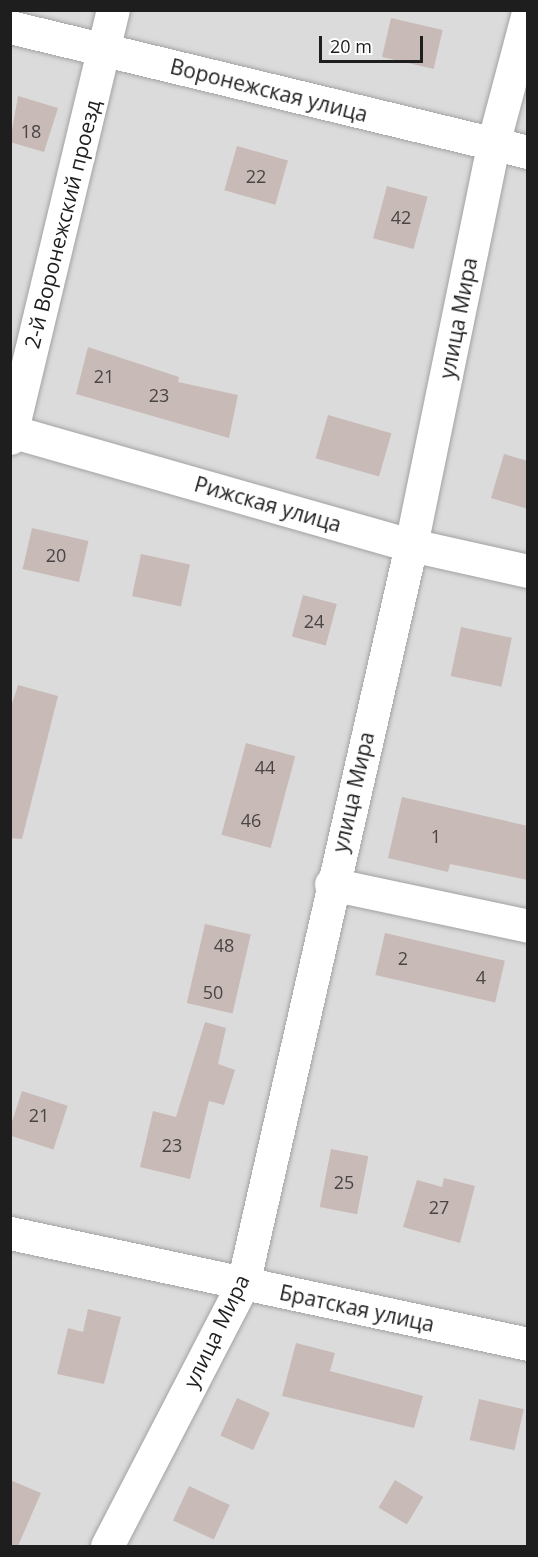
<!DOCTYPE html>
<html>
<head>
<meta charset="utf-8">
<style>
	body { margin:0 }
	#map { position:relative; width:538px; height:1557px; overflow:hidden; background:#f0e9e4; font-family:"Open Sans",sans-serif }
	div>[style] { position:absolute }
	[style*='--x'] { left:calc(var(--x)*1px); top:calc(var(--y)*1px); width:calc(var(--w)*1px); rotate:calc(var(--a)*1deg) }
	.residential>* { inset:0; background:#dcdbdb; transform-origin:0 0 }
	.building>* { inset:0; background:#c8bab7; transform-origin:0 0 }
	.roads { filter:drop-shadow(0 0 2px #a2a2a2) drop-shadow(0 0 2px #a2a2a2) }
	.minor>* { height:33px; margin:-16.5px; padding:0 16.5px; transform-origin:16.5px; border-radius:16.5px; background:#fff }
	span { translate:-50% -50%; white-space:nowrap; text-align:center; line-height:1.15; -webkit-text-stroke:6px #fff; paint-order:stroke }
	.number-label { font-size:18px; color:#484544 }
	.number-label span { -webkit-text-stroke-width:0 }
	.street-label { font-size:21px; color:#1e1e1e }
	.frame { position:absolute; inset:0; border:12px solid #1e1e1e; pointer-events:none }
	.scale { position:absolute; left:319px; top:36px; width:104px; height:27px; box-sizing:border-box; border:3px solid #1e1e1e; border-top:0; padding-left:8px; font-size:18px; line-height:21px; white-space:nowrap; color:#1e1e1e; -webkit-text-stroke:4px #fff; paint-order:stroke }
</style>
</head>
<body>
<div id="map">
	<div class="residential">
		<i style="left:11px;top:11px;width:516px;height:1535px"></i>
	</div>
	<div class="building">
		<i style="left:391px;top:18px;width:53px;height:40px;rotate:13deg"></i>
		<i style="clip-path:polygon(18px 96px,58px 108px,44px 152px,10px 142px)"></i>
		<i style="left:237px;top:146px;width:53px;height:46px;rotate:16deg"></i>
		<i style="left:387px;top:186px;width:42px;height:54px;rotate:15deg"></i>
		<i style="clip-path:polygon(88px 347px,179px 377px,178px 382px,238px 395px,229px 438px,76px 394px)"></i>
		<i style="left:328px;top:415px;width:66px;height:45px;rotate:16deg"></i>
		<i style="clip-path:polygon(504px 454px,528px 461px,528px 509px,491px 498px)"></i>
		<i style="left:32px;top:528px;width:58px;height:42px;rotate:13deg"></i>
		<i style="left:141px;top:554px;width:50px;height:43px;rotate:12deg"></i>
		<i style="left:303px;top:595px;width:35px;height:43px;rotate:15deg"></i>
		<i style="left:461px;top:627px;width:52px;height:50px;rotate:12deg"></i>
		<i style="clip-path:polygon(18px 685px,58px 696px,22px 839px,10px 838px,10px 710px)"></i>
		<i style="left:246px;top:743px;width:51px;height:95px;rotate:15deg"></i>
		<i style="clip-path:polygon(402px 797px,528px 826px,528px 880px,450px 864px,448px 872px,388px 858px)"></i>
		<i style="left:205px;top:924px;width:47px;height:81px;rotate:13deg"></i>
		<i style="left:385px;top:933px;width:123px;height:43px;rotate:13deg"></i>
		<i style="clip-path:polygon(205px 1022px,226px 1028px,218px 1064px,235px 1070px,224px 1105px,209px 1101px,190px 1179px,140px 1167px,153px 1111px,176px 1117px)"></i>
		<i style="left:22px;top:1091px;width:48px;height:46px;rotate:18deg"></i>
		<i style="left:331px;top:1149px;width:38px;height:59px;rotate:11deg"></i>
		<i style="clip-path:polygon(444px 1178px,475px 1186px,460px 1243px,403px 1227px,417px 1180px,442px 1187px)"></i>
		<i style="clip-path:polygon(88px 1309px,121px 1317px,104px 1384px,57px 1374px,68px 1328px,83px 1332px)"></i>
		<i style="clip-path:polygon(296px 1343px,335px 1353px,330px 1371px,423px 1396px,414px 1428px,282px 1396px)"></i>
		<i style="left:237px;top:1398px;width:36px;height:41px;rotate:24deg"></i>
		<i style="left:479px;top:1399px;width:46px;height:42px;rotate:13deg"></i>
		<i style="clip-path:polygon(10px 1480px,41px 1493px,18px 1546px,10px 1546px)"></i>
		<i style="left:395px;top:1480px;width:33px;height:32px;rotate:31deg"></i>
		<i style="left:189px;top:1486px;width:45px;height:38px;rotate:25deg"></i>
	</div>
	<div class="roads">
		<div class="minor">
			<i style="--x:10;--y:27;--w:533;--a:13.57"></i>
			<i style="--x:10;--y:431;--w:417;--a:15.9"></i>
			<i style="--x:411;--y:545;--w:120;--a:12.5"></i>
			<i style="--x:10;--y:438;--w:440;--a:-76.5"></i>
			<i style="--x:331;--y:884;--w:201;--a:12"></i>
			<i style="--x:10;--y:1233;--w:530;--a:12.09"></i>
			<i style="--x:107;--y:1546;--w:295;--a:-62.6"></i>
			<i style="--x:243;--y:1284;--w:758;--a:-77.19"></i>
			<i style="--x:411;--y:545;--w:409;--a:-78.4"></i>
			<i style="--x:493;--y:144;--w:137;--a:-75.1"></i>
		</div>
	</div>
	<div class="number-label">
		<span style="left:31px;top:131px">18</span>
		<span style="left:256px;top:176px">22</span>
		<span style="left:401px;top:217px">42</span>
		<span style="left:104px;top:376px">21</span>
		<span style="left:159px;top:395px">23</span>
		<span style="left:56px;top:555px">20</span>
		<span style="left:314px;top:621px">24</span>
		<span style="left:265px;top:767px">44</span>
		<span style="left:251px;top:820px">46</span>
		<span style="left:436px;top:836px">1</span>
		<span style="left:224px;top:945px">48</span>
		<span style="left:403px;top:958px">2</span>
		<span style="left:481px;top:977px">4</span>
		<span style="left:213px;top:992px">50</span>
		<span style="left:39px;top:1115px">21</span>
		<span style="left:172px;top:1145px">23</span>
		<span style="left:344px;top:1182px">25</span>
		<span style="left:439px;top:1207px">27</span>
	</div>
	<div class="street-label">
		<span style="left:269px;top:90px;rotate:14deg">Воронежская улица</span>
		<span style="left:62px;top:224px;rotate:-76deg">2-й Воронежский проезд</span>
		<span style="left:458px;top:318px;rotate:-79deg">улица Мира</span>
		<span style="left:268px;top:504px;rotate:16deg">Рижская улица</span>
		<span style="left:353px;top:792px;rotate:-77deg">улица Мира</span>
		<span style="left:357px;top:1308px;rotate:12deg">Братская улица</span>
		<span style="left:216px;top:1331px;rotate:-64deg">улица Мира</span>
	</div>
	<div class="frame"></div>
	<div class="scale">20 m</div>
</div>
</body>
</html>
